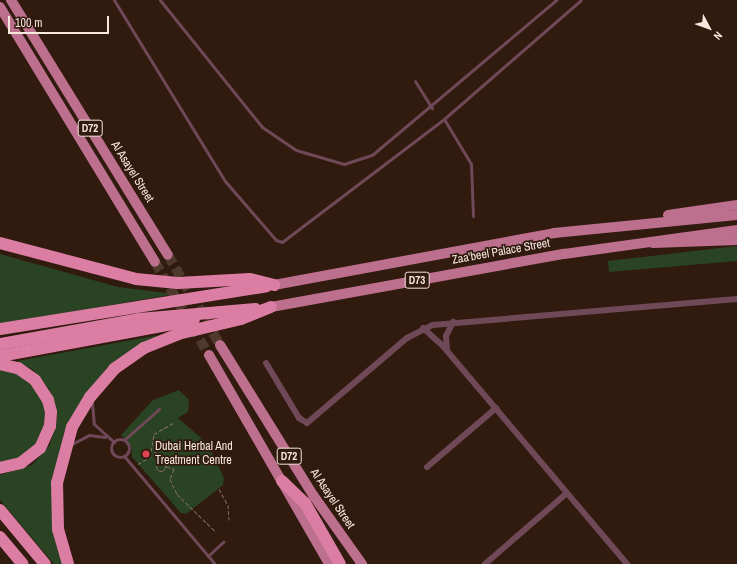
<!DOCTYPE html>
<html>
<head>
<meta charset="utf-8">
<style>
	body { margin:0 }
	#map { position:relative; width:737px; height:564px; overflow:hidden; background:#311a0e; font-family:"Archivo Narrow",sans-serif }
	div>[style] { position:absolute }
	[style*='--x'] { left:calc(var(--x)*1px); top:calc(var(--y)*1px); width:calc(var(--w)*1px); rotate:calc(var(--a)*1deg) }
	.green>* { inset:0; background:#294323 }
	.primary-tunnel>* { height:10px; margin-top:-5px; transform-origin:0; background:repeating-linear-gradient(90deg,#4f392d 0 10px,transparent 0 15px) }
	.path>* { height:1px; margin-top:-0.5px; transform-origin:0; background:repeating-linear-gradient(90deg,#816d63 0 4px,transparent 0 6px) }
	.path>.ring { margin:-0.5px; padding:0; box-sizing:content-box; background:none; border:1px solid #816d63; border-radius:50% }
	.service>* { height:3px; margin:-1.5px; padding:0 1.5px; transform-origin:1.5px; border-radius:1.5px; background:#6f4958 }
	.service>.ring { margin:-1.5px; padding:0; box-sizing:content-box; background:none; border:3px solid #6f4958; border-radius:50% }
	.minor>* { height:6px; margin:-3px; padding:0 3px; transform-origin:3px; border-radius:3px; background:#6f4958 }
	.primary>* { height:10px; margin:-5px; padding:0 5px; transform-origin:5px; border-radius:5px; background:#bd6f8e }
	.motorway>* { height:12px; margin:-6px; padding:0 6px; transform-origin:6px; border-radius:6px; background:#dc7ea4 }
	.dots>* { width:11px; height:11px; translate:-50% -50%; box-sizing:border-box; border:2px solid #311a0e; border-radius:50% }
	span { translate:-50% -50%; white-space:nowrap; text-align:center; line-height:1.15; -webkit-text-stroke:3.5px #311a0e; paint-order:stroke }
	.shield-label span { padding:1px 3px; background:#311a0e; border:1px solid; border-radius:3px; -webkit-text-stroke-width:0 }
	.shield-label { font-size:11px; color:#f7e7df; font-weight:700 }
	.street-label { font-size:12px; color:#f7e7df }
	.poi-label { font-size:12px; color:#f7e7df }
	.left { translate:0 -50%; text-align:left }
	.north { position:absolute; left:689px; top:8px; width:40px; height:40px; -webkit-text-stroke:3px #311a0e; paint-order:stroke; rotate:131deg; font-size:11px; font-weight:700; line-height:16px; text-align:center; color:#f7e7df }
	.north::after { content:''; display:block; margin:auto; width:14px; height:18px; background:#f7e7df; clip-path:polygon(50% 0,100% 100%,50% 72%,0 100%) }
	.scale { position:absolute; left:8px; top:16px; width:101px; height:18px; box-sizing:border-box; border:2px solid #f7e7df; border-top:0; padding-left:5px; font-size:12px; line-height:14px; white-space:nowrap; color:#f7e7df; -webkit-text-stroke:3px #311a0e; paint-order:stroke }
</style>
</head>
<body>
<div id="map">
	<div class="green">
		<i style="clip-path:polygon(737px 246px,737px 261px,609px 272px,608px 261px)"></i>
		<i style="clip-path:polygon(0 254px,118px 287px,175px 294px,0 324px)"></i>
		<i style="clip-path:polygon(165px 334px,142px 345px,73px 414px,64px 433px,52px 489px,53px 533px,62px 564px,54px 564px,0 500px,0 475px,32px 465px,49px 446px,56px 426px,57px 413px,49px 389px,33px 370px,17px 361px)"></i>
		<i style="clip-path:polygon(0 370px,19px 373px,40px 390px,47px 415px,42px 438px,25px 456px,0 463px)"></i>
		<i style="clip-path:polygon(179px 390px,189px 400px,188px 412px,178px 418px,207px 443px,224px 478px,223px 485px,186px 514px,181px 513px,132px 457px,131px 446px,121px 435px,153px 400px)"></i>
	</div>
	<div class="primary-tunnel">
		<i style="--x:168;--y:255;--w:104;--a:60"></i>
		<i style="--x:155;--y:262;--w:108;--a:59.9"></i>
	</div>
	<div class="path">
		<i style="--x:154;--y:452;--w:9;--a:21"></i>
		<i style="--x:162;--y:455;--w:9;--a:77"></i>
		<i class="ring" style="left:156.5px;top:462.5px;width:8px;height:8px"></i>
		<i style="--x:138;--y:464;--w:14;--a:-30"></i>
		<i style="--x:150;--y:457;--w:23;--a:-80"></i>
		<i style="--x:154;--y:434;--w:22;--a:-30"></i>
		<i style="--x:166;--y:466;--w:9;--a:21"></i>
		<i style="--x:174;--y:469;--w:11;--a:112"></i>
		<i style="--x:170;--y:479;--w:17;--a:65"></i>
		<i style="--x:177;--y:494;--w:54;--a:44.3"></i>
		<i style="--x:219;--y:489;--w:18;--a:61"></i>
		<i style="--x:228;--y:505;--w:15;--a:86"></i>
	</div>
	<div class="service">
		<i style="--x:114;--y:0;--w:212;--a:58.5"></i>
		<i style="--x:225;--y:181;--w:78;--a:49.2"></i>
		<i style="--x:276;--y:240;--w:6;--a:18"></i>
		<i style="--x:282;--y:242;--w:203;--a:-37.2"></i>
		<i style="--x:444;--y:119;--w:181;--a:-41"></i>
		<i style="--x:160;--y:0;--w:163;--a:51.2"></i>
		<i style="--x:262;--y:127;--w:41;--a:34.1"></i>
		<i style="--x:296;--y:150;--w:50;--a:16.3"></i>
		<i style="--x:344;--y:164;--w:29;--a:-18"></i>
		<i style="--x:372;--y:155;--w:241;--a:-40.1"></i>
		<i style="--x:415;--y:81;--w:32;--a:58"></i>
		<i style="--x:444;--y:119;--w:52;--a:59"></i>
		<i style="--x:471;--y:164;--w:52;--a:87.8"></i>
		<i style="--x:92;--y:403;--w:21;--a:85"></i>
		<i style="--x:94;--y:424;--w:27;--a:42"></i>
		<i class="ring" style="left:111px;top:439px;width:15px;height:15px"></i>
		<i style="--x:124;--y:440;--w:47;--a:-41.5"></i>
		<i style="--x:72;--y:444;--w:19;--a:-28"></i>
		<i style="--x:89;--y:435;--w:16;--a:7"></i>
		<i style="--x:124;--y:456;--w:141;--a:49.9"></i>
		<i style="--x:208;--y:556;--w:21;--a:-43"></i>
	</div>
	<div class="minor">
		<i style="--x:423;--y:328;--w:25;--a:42"></i>
		<i style="--x:442;--y:345;--w:287;--a:49.8"></i>
		<i style="--x:447;--y:350;--w:14;--a:-94"></i>
		<i style="--x:446;--y:336;--w:16;--a:-63"></i>
		<i style="--x:266;--y:363;--w:64;--a:59"></i>
		<i style="--x:299;--y:418;--w:9;--a:32"></i>
		<i style="--x:307;--y:423;--w:131;--a:-40.4"></i>
		<i style="--x:407;--y:338;--w:29;--a:-27"></i>
		<i style="--x:433;--y:325;--w:305;--a:-4.9"></i>
		<i style="--x:427;--y:467;--w:91;--a:-40.5"></i>
		<i style="--x:485;--y:564;--w:108;--a:-40.9"></i>
	</div>
	<div class="primary">
		<i style="--x:11;--y:0;--w:299;--a:58.4"></i>
		<i style="--x:0;--y:7;--w:298;--a:58.7"></i>
		<i style="--x:668;--y:215;--w:70;--a:-8.2"></i>
		<i style="--x:653;--y:243;--w:84;--a:-2"></i>
		<i style="--x:274;--y:285;--w:285;--a:-10.5"></i>
		<i style="--x:554;--y:233;--w:184;--a:-5.6"></i>
		<i style="--x:271;--y:307;--w:298;--a:-10.3"></i>
		<i style="--x:564;--y:254;--w:175;--a:-7.9"></i>
		<i style="--x:220;--y:345;--w:176;--a:58.2"></i>
		<i style="--x:313;--y:495;--w:85;--a:54.6"></i>
		<i style="--x:209;--y:355;--w:241;--a:60.1"></i>
	</div>
	<div class="motorway">
		<i style="--x:0;--y:243;--w:141;--a:14.8"></i>
		<i style="--x:136;--y:279;--w:42;--a:5.4"></i>
		<i style="--x:178;--y:283;--w:72;--a:-3.2"></i>
		<i style="--x:250;--y:279;--w:25;--a:14"></i>
		<i style="--x:0;--y:329;--w:270;--a:-9.1"></i>
		<i style="--x:0;--y:344;--w:141;--a:-10.2"></i>
		<i style="--x:139;--y:319;--w:117;--a:-4.9"></i>
		<i style="--x:0;--y:356;--w:197;--a:-10.5"></i>
		<i style="--x:0;--y:364;--w:18;--a:13"></i>
		<i style="--x:18;--y:368;--w:21;--a:35"></i>
		<i style="--x:35;--y:380;--w:24;--a:57"></i>
		<i style="--x:48;--y:400;--w:12;--a:76"></i>
		<i style="--x:51;--y:412;--w:14;--a:94"></i>
		<i style="--x:50;--y:426;--w:24;--a:114"></i>
		<i style="--x:40;--y:448;--w:24;--a:142"></i>
		<i style="--x:21;--y:463;--w:22;--a:167"></i>
		<i style="--x:282;--y:481;--w:32;--a:44"></i>
		<i style="--x:305;--y:503;--w:70;--a:60.2"></i>
		<i style="--x:0;--y:510;--w:70;--a:50.2"></i>
		<i style="--x:0;--y:537;--w:35;--a:50"></i>
		<i style="--x:68;--y:564;--w:36;--a:-106"></i>
		<i style="--x:58;--y:529;--w:46;--a:-91.2"></i>
		<i style="--x:57;--y:483;--w:58;--a:-75"></i>
		<i style="--x:72;--y:427;--w:35;--a:-59"></i>
		<i style="--x:90;--y:397;--w:37;--a:-49"></i>
		<i style="--x:114;--y:369;--w:37;--a:-35"></i>
		<i style="--x:144;--y:348;--w:37;--a:-22"></i>
		<i style="--x:178;--y:334;--w:65;--a:-13.4"></i>
		<i style="--x:241;--y:319;--w:32;--a:-22"></i>
	</div>
	<div class="dots">
		<i style="left:146px;top:454px;background:#e0444e"></i>
	</div>
	<div class="shield-label">
		<span style="left:90px;top:128px">D72</span>
		<span style="left:417px;top:280px">D73</span>
		<span style="left:289px;top:456px">D72</span>
	</div>
	<div class="street-label">
		<span style="left:132px;top:172px;rotate:58deg">Al Asayel Street</span>
		<span style="left:501px;top:252px;rotate:-10deg">Zaa'beel Palace Street</span>
		<span style="left:332px;top:499px;rotate:56deg">Al Asayel Street</span>
	</div>
	<div class="poi-label">
		<span class="left" style="left:155px;top:454px">Dubai Herbal And<br>Treatment Centre</span>
	</div>
	<div class="north">N</div>
	<div class="scale">100 m</div>
</div>
</body>
</html>
